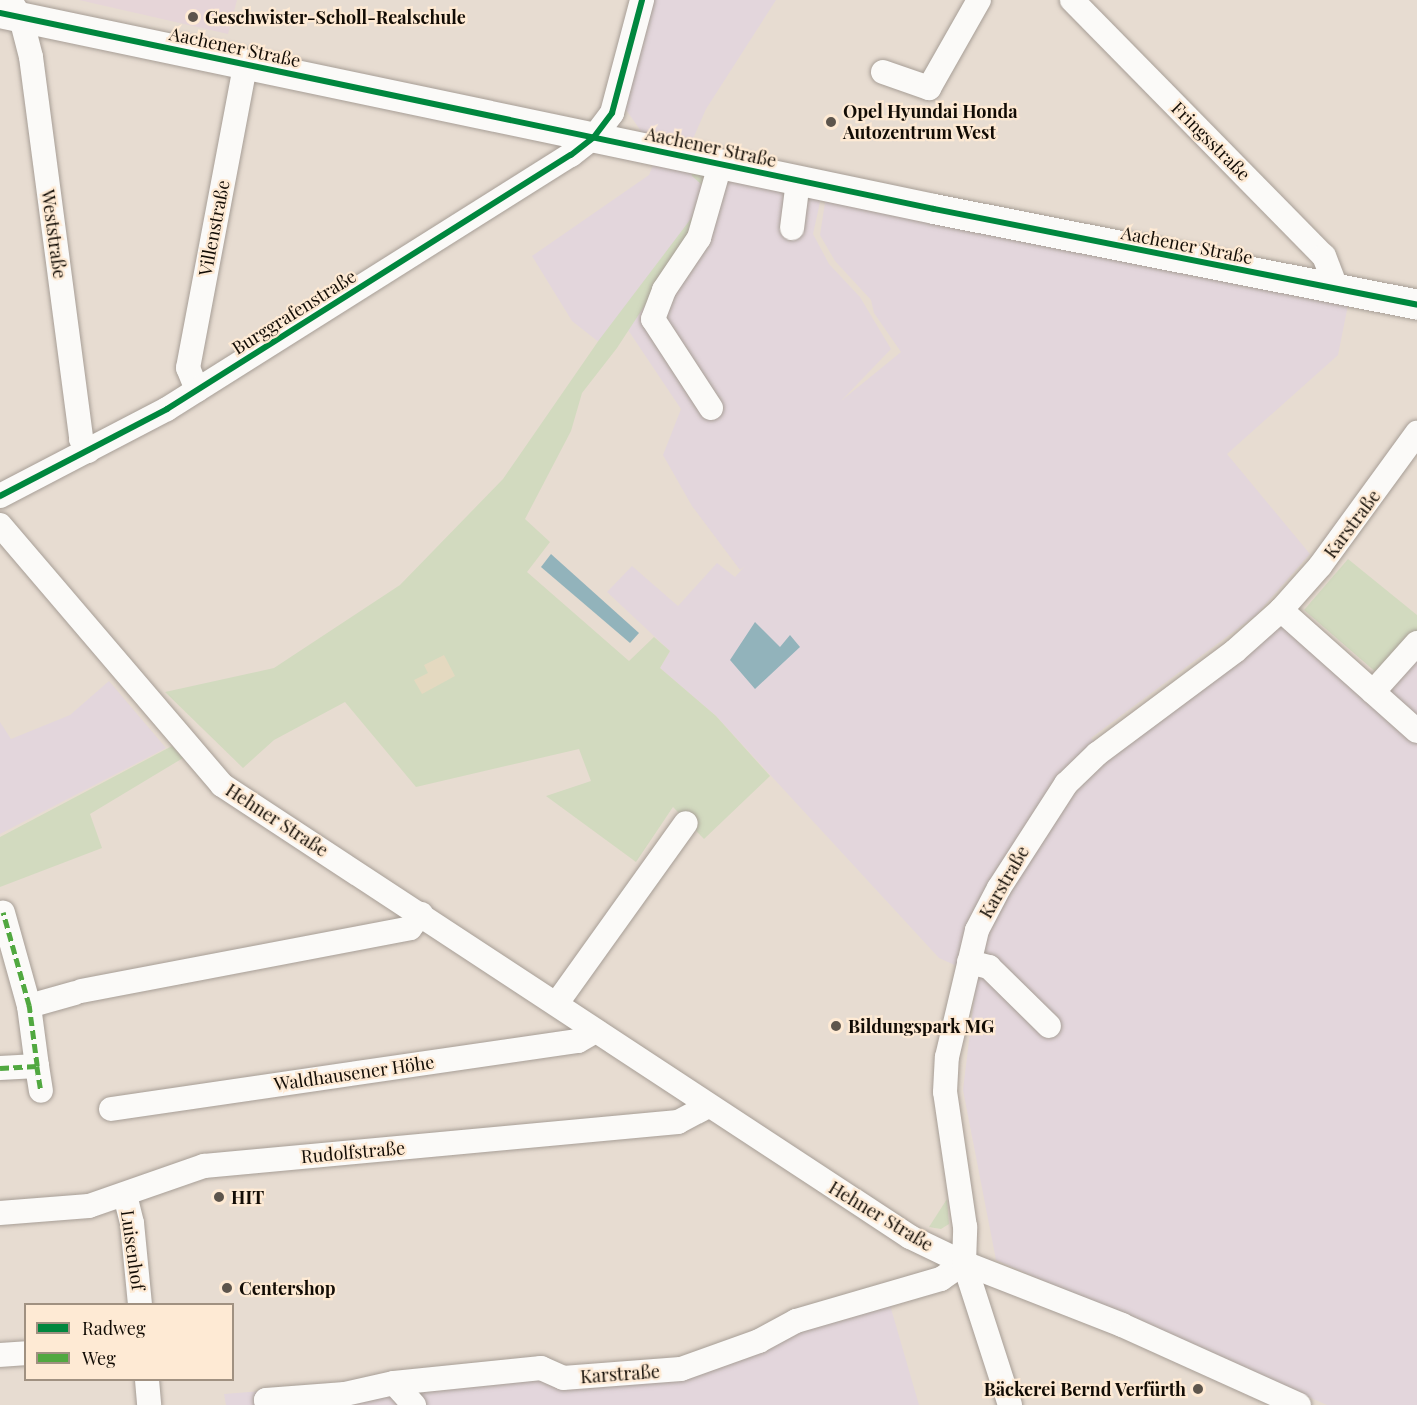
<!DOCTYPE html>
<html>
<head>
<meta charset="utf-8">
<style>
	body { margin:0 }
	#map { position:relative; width:1417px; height:1405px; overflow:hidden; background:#e7dcd1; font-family:"Playfair Display",serif }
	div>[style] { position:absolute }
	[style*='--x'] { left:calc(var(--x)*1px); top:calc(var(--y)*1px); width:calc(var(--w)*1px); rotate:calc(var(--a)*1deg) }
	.industrial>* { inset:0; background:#e3d6dc }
	.education>* { inset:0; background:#e6d5d8 }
	.green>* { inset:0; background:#d2dabf }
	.sand>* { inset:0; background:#e4d9c0 }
	.water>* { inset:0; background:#92b3bb }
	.roads { filter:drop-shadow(0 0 2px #a79e96) drop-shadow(0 0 2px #a79e96) }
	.minor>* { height:24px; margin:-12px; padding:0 12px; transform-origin:12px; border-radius:12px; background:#fbfaf8 }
	.major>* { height:30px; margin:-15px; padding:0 15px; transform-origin:15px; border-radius:15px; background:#fbfaf8 }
	.quiet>* { height:4.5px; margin-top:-2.25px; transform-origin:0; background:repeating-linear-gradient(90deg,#51a840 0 9px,transparent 0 13.5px) }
	.cycleway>* { height:6px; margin:-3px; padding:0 3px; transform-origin:3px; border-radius:3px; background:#00873e }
	.dots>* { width:16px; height:16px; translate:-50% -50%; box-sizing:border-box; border:3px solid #feead4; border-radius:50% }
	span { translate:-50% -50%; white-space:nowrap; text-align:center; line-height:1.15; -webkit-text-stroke:4.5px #feead4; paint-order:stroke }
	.poi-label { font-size:18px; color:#120c05; font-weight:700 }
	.left { translate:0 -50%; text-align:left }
	.right { translate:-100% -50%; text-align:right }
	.street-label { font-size:18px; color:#120c05 }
	.legend { position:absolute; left:24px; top:1303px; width:210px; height:78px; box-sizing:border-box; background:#feead4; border:2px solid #a09181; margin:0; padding:8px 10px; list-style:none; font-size:18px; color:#120c05 }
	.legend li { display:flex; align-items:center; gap:12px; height:30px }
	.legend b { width:30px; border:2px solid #a09181 }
</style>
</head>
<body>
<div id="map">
	<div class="industrial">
		<i style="clip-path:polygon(652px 0,776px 0,706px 109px,685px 157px,822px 193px,813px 234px,829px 264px,860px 297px,891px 349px,841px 401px,901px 352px,874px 313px,871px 300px,835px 261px,820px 235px,826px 196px,1348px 305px,1338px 355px,1227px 454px,1310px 554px,1256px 615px,1091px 738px,1100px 749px,1288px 604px,1378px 681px,1417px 640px,1417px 1405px,1327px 1405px,996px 1260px,963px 1090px,977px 975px,939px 958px,716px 716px,660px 668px,670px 651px,607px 592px,632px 566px,678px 606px,717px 563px,735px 577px,745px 566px,740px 570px,692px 506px,663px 455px,681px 409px,622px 321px,600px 343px,572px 321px,532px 256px,649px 175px,657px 154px,622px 104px)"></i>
		<i style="clip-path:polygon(109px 681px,166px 748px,0 834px,0 722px,11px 739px,70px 715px)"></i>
		<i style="clip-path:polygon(890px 1305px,919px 1405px,226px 1405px,224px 1394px,677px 1358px)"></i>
	</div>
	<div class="education">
		<i style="clip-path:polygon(79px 0,237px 0,228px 34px)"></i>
	</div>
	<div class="green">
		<i style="clip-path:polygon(688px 163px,714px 167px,704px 215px,617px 348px,582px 393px,571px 431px,525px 519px,550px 542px,527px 572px,629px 661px,654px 637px,670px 651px,660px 668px,716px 716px,770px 776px,704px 839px,673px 807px,636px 862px,546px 796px,591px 781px,579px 749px,416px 787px,345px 702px,274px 740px,243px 768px,165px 692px,274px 668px,400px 585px,503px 479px,599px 340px,696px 212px,702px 185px,692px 176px)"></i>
		<i style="clip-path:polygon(1348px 559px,1417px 615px,1417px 632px,1378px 674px,1304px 610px)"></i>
		<i style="clip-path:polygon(172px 746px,183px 758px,90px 814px,102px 848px,0 887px,0 837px)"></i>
		<i style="clip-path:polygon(947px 1199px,949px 1224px,941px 1229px,929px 1227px)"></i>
	</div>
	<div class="sand">
		<i style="clip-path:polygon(444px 655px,455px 676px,422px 694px,414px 680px,428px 673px,424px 665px)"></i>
	</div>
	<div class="water">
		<i style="clip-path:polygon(551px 554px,639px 633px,630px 643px,541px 567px)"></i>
		<i style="clip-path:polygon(755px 622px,780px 647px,790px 635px,800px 647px,755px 689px,730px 660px)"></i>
	</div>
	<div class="roads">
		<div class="minor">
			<i style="--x:1072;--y:0;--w:359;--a:45.5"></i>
			<i style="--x:1324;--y:256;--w:36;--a:69"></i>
			<i style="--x:13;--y:5;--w:15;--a:58"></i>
			<i style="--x:21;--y:18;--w:40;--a:75.6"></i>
			<i style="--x:31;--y:57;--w:385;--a:82.5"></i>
			<i style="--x:81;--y:439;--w:14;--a:60"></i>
			<i style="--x:883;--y:72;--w:49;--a:19.2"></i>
			<i style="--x:929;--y:88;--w:101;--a:-60.4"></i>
			<i style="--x:792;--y:228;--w:47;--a:-82.7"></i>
			<i style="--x:197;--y:390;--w:24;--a:-112"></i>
			<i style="--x:188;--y:368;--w:308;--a:-79.3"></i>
			<i style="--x:711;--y:408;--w:106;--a:-123.1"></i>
			<i style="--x:653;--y:319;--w:31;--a:-69"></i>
			<i style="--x:664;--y:290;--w:63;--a:-56.1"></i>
			<i style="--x:699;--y:238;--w:76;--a:-74"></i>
			<i style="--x:0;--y:496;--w:188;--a:-27.5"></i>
			<i style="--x:167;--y:409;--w:477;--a:-32.2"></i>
			<i style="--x:571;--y:155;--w:29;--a:-38"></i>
			<i style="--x:594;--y:137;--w:30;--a:-53"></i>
			<i style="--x:612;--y:113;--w:117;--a:-75.1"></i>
			<i style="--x:0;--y:525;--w:342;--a:49.5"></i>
			<i style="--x:222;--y:785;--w:823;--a:33.3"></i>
			<i style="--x:910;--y:1237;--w:60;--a:25.7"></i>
			<i style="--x:964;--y:1263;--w:170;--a:21.4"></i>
			<i style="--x:1122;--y:1325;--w:194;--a:24.3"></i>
			<i style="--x:1281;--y:610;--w:182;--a:41.7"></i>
			<i style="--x:1373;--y:692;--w:66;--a:-48.1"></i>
			<i style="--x:969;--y:962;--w:21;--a:14"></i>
			<i style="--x:989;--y:967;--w:84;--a:44.5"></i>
			<i style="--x:81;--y:991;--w:335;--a:-10.8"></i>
			<i style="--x:410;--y:928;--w:18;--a:-52"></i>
			<i style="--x:557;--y:1003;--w:221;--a:-54.4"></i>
			<i style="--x:29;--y:1006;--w:48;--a:-15.8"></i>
			<i style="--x:37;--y:1066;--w:25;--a:81"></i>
			<i style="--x:0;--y:1068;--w:37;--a:-3"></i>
			<i style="--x:37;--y:1066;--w:61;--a:-97.6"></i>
			<i style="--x:29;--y:1006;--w:97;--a:-105.6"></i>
			<i style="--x:111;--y:1109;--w:472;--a:-8.3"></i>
			<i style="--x:578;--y:1041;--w:20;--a:-30"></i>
			<i style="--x:125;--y:1195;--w:29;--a:76"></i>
			<i style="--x:132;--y:1223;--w:81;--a:84.4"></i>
			<i style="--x:0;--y:1213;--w:89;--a:-4.5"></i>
			<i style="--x:89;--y:1206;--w:122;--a:-19.2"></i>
			<i style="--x:204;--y:1166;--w:476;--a:-5.3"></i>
			<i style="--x:678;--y:1122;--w:34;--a:-28"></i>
			<i style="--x:0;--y:1355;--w:26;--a:-4"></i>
			<i style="--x:147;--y:1380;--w:25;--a:85"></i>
			<i style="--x:394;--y:1383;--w:30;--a:48"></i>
			<i style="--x:267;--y:1405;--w:5;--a:-101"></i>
			<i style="--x:266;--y:1400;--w:79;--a:-4.3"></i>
			<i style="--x:345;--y:1394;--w:50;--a:-12.7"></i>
			<i style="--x:394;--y:1383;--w:148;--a:-5.8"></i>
			<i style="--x:541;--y:1368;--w:24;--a:24"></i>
			<i style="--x:563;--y:1378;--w:118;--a:-4.4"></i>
			<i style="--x:681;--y:1369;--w:83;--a:-19.7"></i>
			<i style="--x:759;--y:1341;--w:42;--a:-28.4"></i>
			<i style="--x:796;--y:1321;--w:151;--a:-16.2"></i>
			<i style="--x:941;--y:1279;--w:28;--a:-35"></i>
			<i style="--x:1010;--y:1405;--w:149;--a:-107.9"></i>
			<i style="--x:964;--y:1263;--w:36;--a:-88"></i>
			<i style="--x:965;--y:1227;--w:136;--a:-98.4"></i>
			<i style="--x:945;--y:1092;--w:35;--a:-87"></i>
			<i style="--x:947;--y:1057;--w:130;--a:-76.7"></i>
			<i style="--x:977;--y:930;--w:47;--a:-62.4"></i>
			<i style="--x:999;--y:888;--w:124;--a:-57.2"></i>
			<i style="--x:1066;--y:784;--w:43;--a:-44.1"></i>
			<i style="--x:1097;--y:754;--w:172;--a:-36.7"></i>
			<i style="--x:1235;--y:651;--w:62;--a:-41.7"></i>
			<i style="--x:1281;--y:610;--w:59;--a:-48.4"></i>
			<i style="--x:1320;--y:566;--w:165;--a:-53.9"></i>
		</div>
		<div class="major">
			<i style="--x:0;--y:13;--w:954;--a:11.85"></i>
			<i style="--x:934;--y:209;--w:492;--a:11.2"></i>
		</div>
	</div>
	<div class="quiet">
		<i style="--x:37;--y:1066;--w:25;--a:81"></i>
		<i style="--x:0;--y:1068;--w:37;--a:-3"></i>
		<i style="--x:37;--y:1066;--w:61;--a:-97.6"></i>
		<i style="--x:29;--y:1006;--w:97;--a:-105.6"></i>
	</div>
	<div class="cycleway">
		<i style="--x:0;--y:13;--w:954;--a:11.85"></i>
		<i style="--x:934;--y:209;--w:492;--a:11.2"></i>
		<i style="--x:0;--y:496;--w:188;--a:-27.5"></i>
		<i style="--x:167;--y:409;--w:477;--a:-32.2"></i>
		<i style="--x:571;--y:155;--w:29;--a:-38"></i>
		<i style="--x:594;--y:137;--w:30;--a:-53"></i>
		<i style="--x:612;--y:113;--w:117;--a:-75.1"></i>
	</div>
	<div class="dots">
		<i style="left:193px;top:17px;background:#5d554c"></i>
		<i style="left:831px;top:122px;background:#5d554c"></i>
		<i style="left:836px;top:1026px;background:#5d554c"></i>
		<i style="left:219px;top:1197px;background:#5d554c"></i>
		<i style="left:227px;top:1288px;background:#5d554c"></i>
		<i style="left:1198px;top:1389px;background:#5d554c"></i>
	</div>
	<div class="poi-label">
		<span class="left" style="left:205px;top:17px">Geschwister-Scholl-Realschule</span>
		<span class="left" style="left:843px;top:122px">Opel Hyundai Honda<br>Autozentrum West</span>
		<span class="left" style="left:848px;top:1026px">Bildungspark MG</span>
		<span class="left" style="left:231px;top:1197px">HIT</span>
		<span class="left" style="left:239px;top:1288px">Centershop</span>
		<span class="right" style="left:1186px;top:1389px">Bäckerei Bernd Verfürth</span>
	</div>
	<div class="street-label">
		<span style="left:235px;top:47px;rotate:12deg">Aachener Straße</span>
		<span style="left:1211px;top:141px;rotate:45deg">Fringsstraße</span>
		<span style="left:711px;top:147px;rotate:12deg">Aachener Straße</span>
		<span style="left:214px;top:228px;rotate:-79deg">Villenstraße</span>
		<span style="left:54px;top:234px;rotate:82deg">Weststraße</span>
		<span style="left:1187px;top:245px;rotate:11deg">Aachener Straße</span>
		<span style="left:294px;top:312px;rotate:-32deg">Burggrafenstraße</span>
		<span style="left:1352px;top:524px;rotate:-53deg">Karstraße</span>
		<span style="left:277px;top:820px;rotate:33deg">Hehner Straße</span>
		<span style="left:1004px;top:882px;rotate:-60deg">Karstraße</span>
		<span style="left:354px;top:1073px;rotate:-8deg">Waldhausener Höhe</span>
		<span style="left:353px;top:1152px;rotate:-5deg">Rudolfstraße</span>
		<span style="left:881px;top:1216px;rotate:31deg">Hehner Straße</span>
		<span style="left:133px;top:1250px;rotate:82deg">Luisenhof</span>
		<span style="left:620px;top:1374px;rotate:-4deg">Karstraße</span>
	</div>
	<ul class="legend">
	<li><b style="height:8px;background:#00873e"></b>Radweg</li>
	<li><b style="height:8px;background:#51a840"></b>Weg</li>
	</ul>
</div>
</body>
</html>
